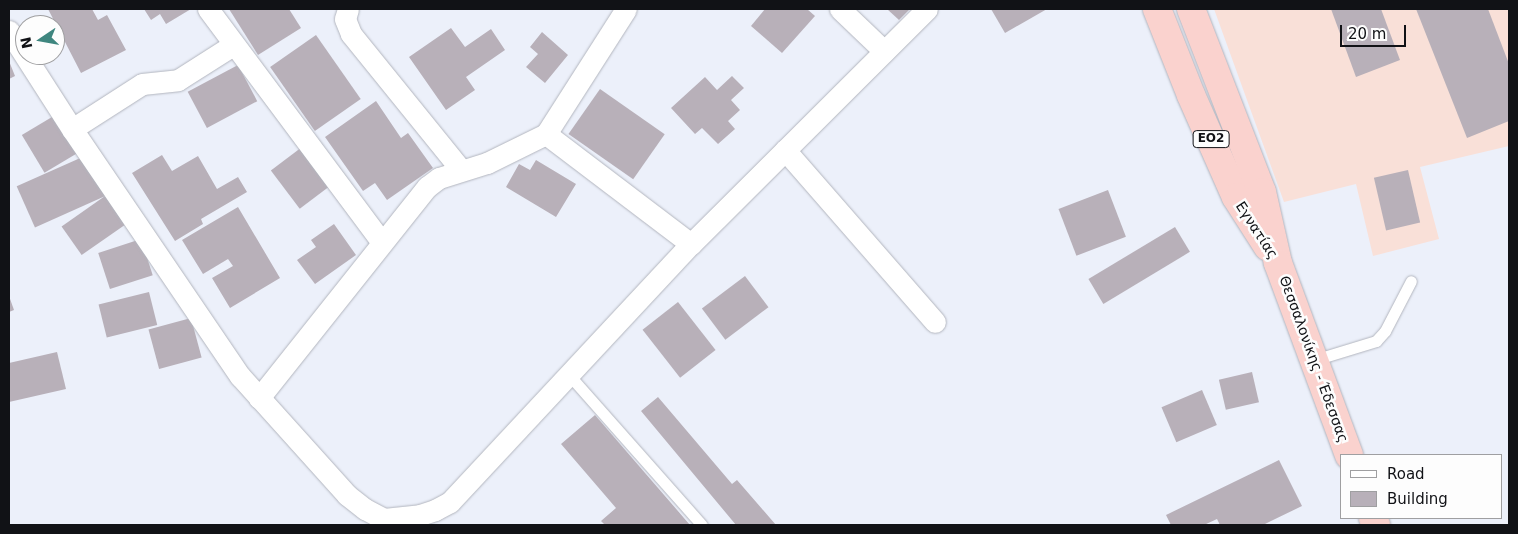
<!DOCTYPE html>
<html>
<head>
<meta charset="utf-8">
<style>
	body { margin:0 }
	#map { position:relative; width:1518px; height:534px; overflow:hidden; background:#ecf0fa; font-family:"DejaVu Sans",sans-serif }
	div>[style] { position:absolute }
	[style*='--x'] { left:calc(var(--x)*1px); top:calc(var(--y)*1px); width:calc(var(--w)*1px); rotate:calc(var(--a)*1deg) }
	.education>* { inset:0; background:#f9e0d8 }
	.building>* { inset:0; background:#b8b0b9; transform-origin:0 0 }
	.roads { filter:drop-shadow(0 0 1px #b2b5be) drop-shadow(0 0 1px #b2b5be) }
	.service>* { height:11px; margin:-5.5px; padding:0 5.5px; transform-origin:5.5px; border-radius:5.5px; background:#fff }
	.minor>* { height:21px; margin:-10.5px; padding:0 10.5px; transform-origin:10.5px; border-radius:10.5px; background:#fff }
	.trunk>* { height:28px; margin:-14px; padding:0 14px; transform-origin:14px; border-radius:14px; background:#fad2ce }
	span { translate:-50% -50%; white-space:nowrap; text-align:center; line-height:1.15; -webkit-text-stroke:5px #fdfdfd; paint-order:stroke }
	.shield-label span { padding:1px 4px; background:#fdfdfd; border:1px solid; border-radius:4px; -webkit-text-stroke-width:0 }
	.shield-label { font-size:12px; color:#111216; font-weight:700 }
	.street-label { font-size:14px; color:#111216 }
	.frame { position:absolute; inset:0; border:10px solid #111216; pointer-events:none }
	.legend { position:absolute; left:1340px; top:454px; width:162px; height:65px; box-sizing:border-box; background:#fdfdfd; border:1px solid #9f9fa1; margin:0; padding:6px 9px; list-style:none; font-size:15px; color:#111216 }
	.legend li { display:flex; align-items:center; gap:10px; height:25px }
	.legend b { width:25px; border:1px solid #9f9fa1 }
	.north { position:absolute; left:15px; top:15px; width:50px; height:50px; box-sizing:border-box; background:#fdfdfd; border:1px solid #9f9fa1; border-radius:50%; rotate:258deg; font-size:14px; font-weight:700; line-height:20px; text-align:center; color:#111216 }
	.north::after { content:''; display:block; margin:auto; width:18px; height:22px; background:#3f867f; clip-path:polygon(50% 0,100% 100%,50% 72%,0 100%) }
	.scale { position:absolute; left:1340px; top:25px; width:66px; height:22px; box-sizing:border-box; border:2px solid #111216; border-top:0; padding-left:6px; font-size:15px; line-height:18px; white-space:nowrap; color:#111216; -webkit-text-stroke:4px #fdfdfd; paint-order:stroke }
</style>
</head>
<body>
<div id="map">
	<div class="education">
		<i style="clip-path:polygon(1214px 9px,1509px 9px,1509px 146px,1420px 167px,1439px 239px,1373px 256px,1356px 184px,1284px 202px)"></i>
	</div>
	<div class="building">
		<i style="clip-path:polygon(48px 9px,92px 9px,98px 20px,107px 15px,126px 50px,81px 73px)"></i>
		<i style="clip-path:polygon(144px 9px,191px 9px,166px 24px,160px 14px,151px 20px)"></i>
		<i style="clip-path:polygon(229px 9px,289px 9px,301px 28px,258px 55px)"></i>
		<i style="clip-path:polygon(765px 9px,807px 9px,815px 16px,782px 53px,751px 26px)"></i>
		<i style="clip-path:polygon(887px 9px,910px 9px,899px 20px)"></i>
		<i style="clip-path:polygon(991px 9px,1047px 9px,1005px 33px)"></i>
		<i style="clip-path:polygon(1331px 9px,1381px 9px,1400px 60px,1356px 77px)"></i>
		<i style="clip-path:polygon(1416px 9px,1488px 9px,1509px 64px,1509px 121px,1467px 138px)"></i>
		<i style="clip-path:polygon(451px 28px,465px 47px,491px 29px,505px 50px,466px 77px,475px 90px,446px 110px,409px 57px)"></i>
		<i style="clip-path:polygon(542px 32px,568px 55px,545px 83px,526px 67px,538px 54px,530px 47px)"></i>
		<i style="left:316px;top:35px;width:78px;height:56px;rotate:55deg"></i>
		<i style="clip-path:polygon(9px 61px,15px 76px,9px 79px)"></i>
		<i style="left:238px;top:65px;width:41px;height:57px;rotate:62deg"></i>
		<i style="clip-path:polygon(732px 76px,744px 88px,731px 100px,740px 110px,728px 121px,735px 129px,718px 144px,702px 128px,695px 134px,671px 108px,705px 77px,717px 90px)"></i>
		<i style="left:600px;top:89px;width:79px;height:55px;rotate:35deg"></i>
		<i style="clip-path:polygon(376px 101px,401px 138px,408px 133px,433px 168px,387px 200px,375px 183px,363px 191px,325px 137px)"></i>
		<i style="left:57px;top:114px;width:44px;height:41px;rotate:59deg"></i>
		<i style="left:302px;top:147px;width:48px;height:39px;rotate:53deg"></i>
		<i style="left:87px;top:155px;width:45px;height:77px;rotate:66deg"></i>
		<i style="clip-path:polygon(162px 155px,172px 171px,198px 156px,217px 189px,238px 177px,247px 192px,201px 219px,203px 224px,175px 241px,132px 173px)"></i>
		<i style="clip-path:polygon(536px 160px,576px 184px,556px 217px,506px 187px,519px 164px,530px 170px)"></i>
		<i style="left:1408px;top:170px;width:54px;height:35px;rotate:77deg"></i>
		<i style="left:1108px;top:190px;width:50px;height:53px;rotate:69deg"></i>
		<i style="left:105px;top:196px;width:35px;height:53px;rotate:55deg"></i>
		<i style="clip-path:polygon(238px 207px,280px 278px,230px 308px,212px 278px,233px 266px,228px 259px,203px 274px,182px 240px)"></i>
		<i style="clip-path:polygon(334px 224px,356px 255px,315px 284px,297px 260px,316px 247px,311px 240px)"></i>
		<i style="left:1175px;top:227px;width:29px;height:101px;rotate:59deg"></i>
		<i style="left:141px;top:239px;width:38px;height:45px;rotate:72deg"></i>
		<i style="left:745px;top:276px;width:39px;height:54px;rotate:53deg"></i>
		<i style="left:149px;top:292px;width:34px;height:52px;rotate:76deg"></i>
		<i style="clip-path:polygon(9px 296px,14px 310px,9px 312px)"></i>
		<i style="left:678px;top:302px;width:61px;height:45px;rotate:52deg"></i>
		<i style="left:191px;top:318px;width:41px;height:44px;rotate:75deg"></i>
		<i style="clip-path:polygon(57px 352px,66px 389px,9px 402px,9px 363px)"></i>
		<i style="left:1252px;top:372px;width:31px;height:34px;rotate:77deg"></i>
		<i style="left:1202px;top:390px;width:38px;height:44px;rotate:67deg"></i>
		<i style="clip-path:polygon(658px 397px,732px 484px,737px 480px,776px 525px,736px 525px,641px 411px)"></i>
		<i style="clip-path:polygon(595px 415px,690px 525px,605px 525px,601px 521px,616px 508px,561px 444px)"></i>
		<i style="clip-path:polygon(1279px 460px,1302px 506px,1263px 525px,1220px 525px,1217px 519px,1204px 525px,1171px 525px,1166px 515px)"></i>
	</div>
	<div class="roads">
		<div class="service">
			<i style="--x:1314;--y:360;--w:65;--a:-17"></i>
			<i style="--x:1376;--y:341;--w:13;--a:-48"></i>
			<i style="--x:1385;--y:331;--w:56;--a:-62.5"></i>
			<i style="--x:570;--y:376;--w:199;--a:48.5"></i>
		</div>
		<div class="minor">
			<i style="--x:208;--y:9;--w:289;--a:53.3"></i>
			<i style="--x:348;--y:9;--w:10;--a:107"></i>
			<i style="--x:345;--y:19;--w:16;--a:68"></i>
			<i style="--x:351;--y:34;--w:175;--a:51"></i>
			<i style="--x:840;--y:9;--w:61;--a:43.7"></i>
			<i style="--x:9;--y:31;--w:117;--a:57.3"></i>
			<i style="--x:72;--y:129;--w:299;--a:55.8"></i>
			<i style="--x:240;--y:376;--w:160;--a:48"></i>
			<i style="--x:347;--y:495;--w:23;--a:38"></i>
			<i style="--x:365;--y:509;--w:21;--a:28"></i>
			<i style="--x:384;--y:519;--w:36;--a:-6"></i>
			<i style="--x:420;--y:515;--w:16;--a:-18"></i>
			<i style="--x:435;--y:510;--w:17;--a:-28"></i>
			<i style="--x:450;--y:502;--w:353;--a:-47"></i>
			<i style="--x:691;--y:244;--w:333;--a:-44.9"></i>
			<i style="--x:72;--y:129;--w:83;--a:-32.7"></i>
			<i style="--x:142;--y:84;--w:36;--a:-6"></i>
			<i style="--x:178;--y:80;--w:65;--a:-32.5"></i>
			<i style="--x:546;--y:134;--w:182;--a:37.2"></i>
			<i style="--x:785;--y:150;--w:228;--a:48.9"></i>
			<i style="--x:259;--y:398;--w:270;--a:-51.5"></i>
			<i style="--x:427;--y:187;--w:15;--a:-37"></i>
			<i style="--x:439;--y:178;--w:50;--a:-17.4"></i>
			<i style="--x:487;--y:163;--w:66;--a:-26.2"></i>
			<i style="--x:546;--y:134;--w:148;--a:-57.4"></i>
		</div>
		<div class="trunk">
			<i style="--x:1157;--y:9;--w:92;--a:68.4"></i>
			<i style="--x:1191;--y:95;--w:111;--a:66.2"></i>
			<i style="--x:1236;--y:197;--w:59;--a:57.4"></i>
			<i style="--x:1191;--y:9;--w:196;--a:68.8"></i>
			<i style="--x:1262;--y:192;--w:73;--a:77.3"></i>
			<i style="--x:1278;--y:263;--w:205;--a:69.7"></i>
			<i style="--x:1373;--y:518;--w:8;--a:67"></i>
		</div>
	</div>
	<div class="shield-label">
		<span style="left:1211px;top:139px">ΕΟ2</span>
	</div>
	<div class="street-label">
		<span style="left:1257px;top:230px;rotate:57deg">Εγνατίας</span>
		<span style="left:1314px;top:359px;rotate:70deg">Θεσσαλονίκης - Έδεσσας</span>
	</div>
	<div class="frame"></div>
	<ul class="legend">
	<li><b style="height:6px;background:#fff"></b>Road</li>
	<li><b style="height:14px;background:#b8b0b9"></b>Building</li>
	</ul>
	<div class="north">N</div>
	<div class="scale">20 m</div>
</div>
</body>
</html>
